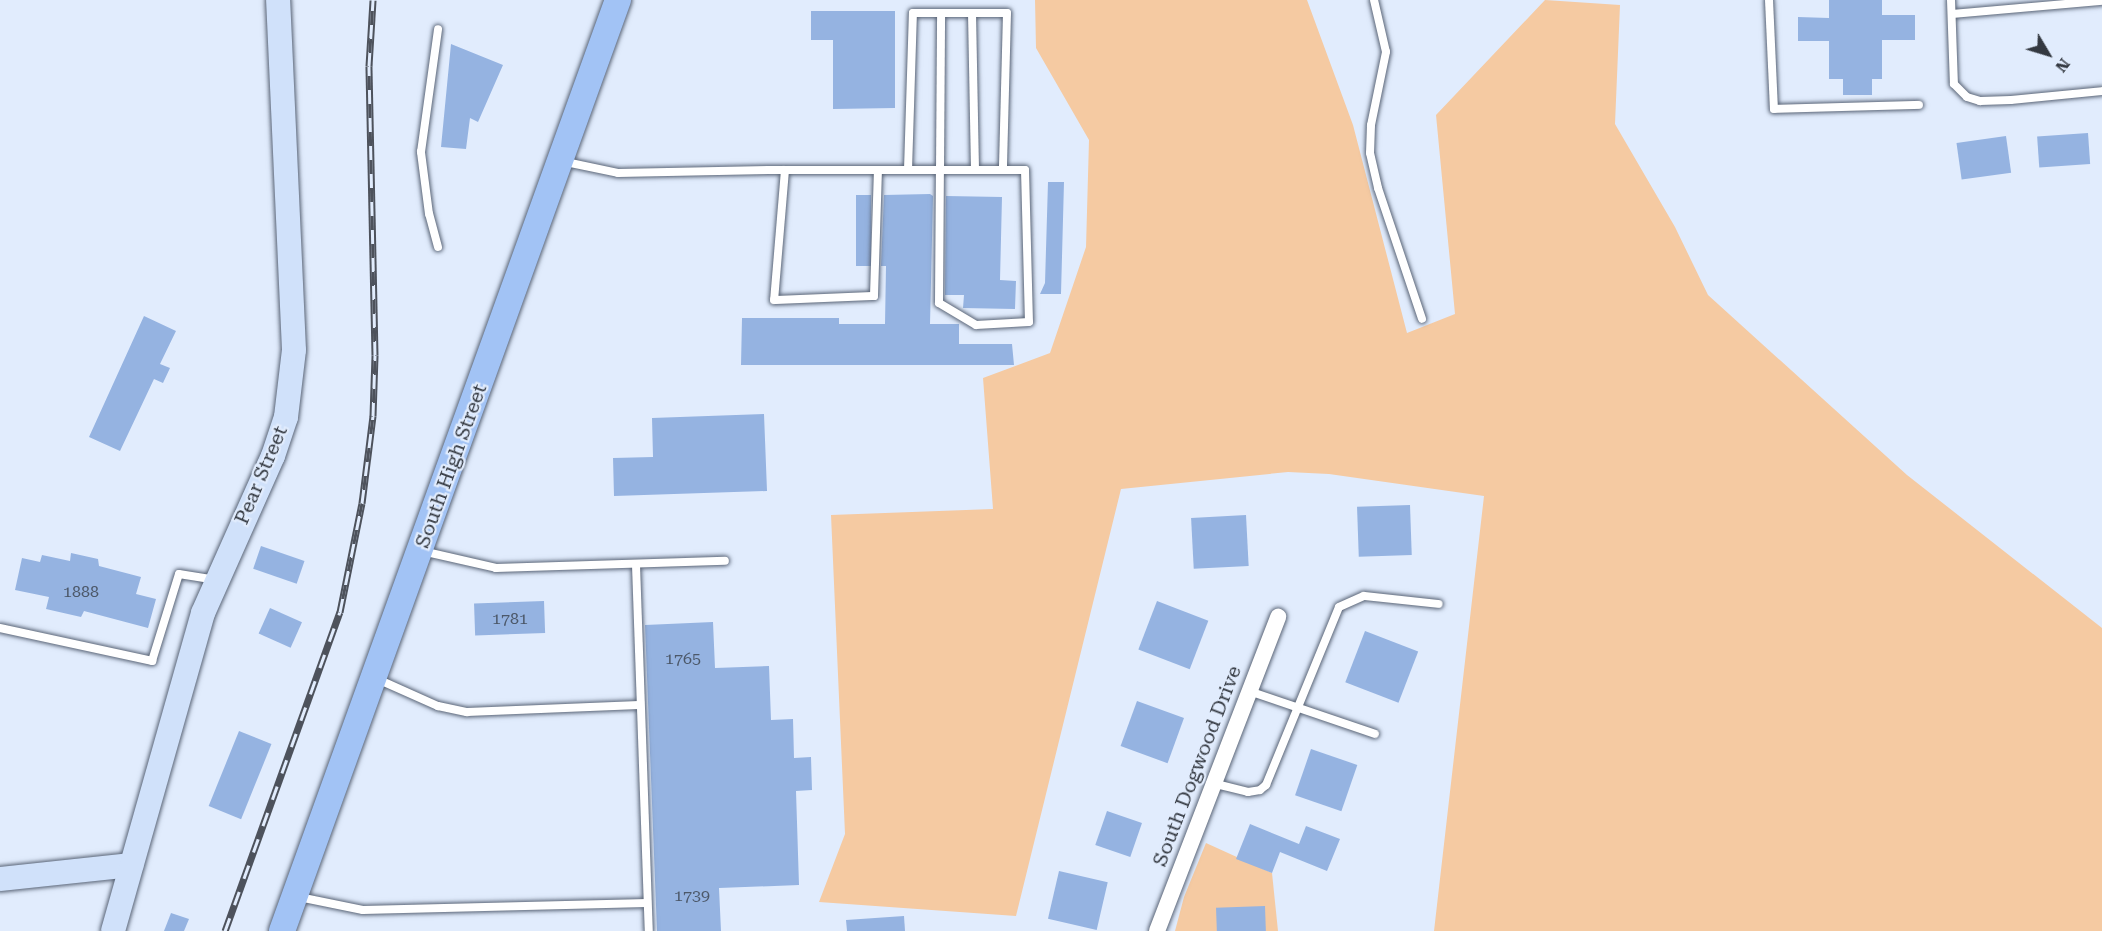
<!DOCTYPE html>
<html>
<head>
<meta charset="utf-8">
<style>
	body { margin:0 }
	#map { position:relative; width:2102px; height:931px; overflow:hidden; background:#e1ecfd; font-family:"Roboto Serif",serif }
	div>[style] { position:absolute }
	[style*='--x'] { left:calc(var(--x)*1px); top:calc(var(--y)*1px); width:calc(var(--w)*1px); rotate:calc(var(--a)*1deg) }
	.green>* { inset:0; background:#f5caa2 }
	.building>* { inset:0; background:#95b3e1; transform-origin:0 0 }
	.roads { filter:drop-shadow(0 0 2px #5a6577) drop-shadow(0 0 2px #5a6577) }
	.lane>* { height:8px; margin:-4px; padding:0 4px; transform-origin:4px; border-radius:4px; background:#fff }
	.street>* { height:16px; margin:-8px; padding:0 8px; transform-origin:8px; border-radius:8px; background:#fff }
	.secondary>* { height:24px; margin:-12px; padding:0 12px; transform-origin:12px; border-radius:12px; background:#d0e1fa }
	.primary>* { height:26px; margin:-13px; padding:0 13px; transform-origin:13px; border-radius:13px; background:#a2c3f5 }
	.rail>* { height:7px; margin-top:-3.5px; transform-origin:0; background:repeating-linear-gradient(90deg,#e1ecfd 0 14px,#4d525c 0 28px); box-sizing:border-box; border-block:2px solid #4d525c }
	span { translate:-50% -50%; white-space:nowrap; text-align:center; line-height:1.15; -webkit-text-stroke:4.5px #e1ecfd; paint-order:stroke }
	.number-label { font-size:16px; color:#4c5869 }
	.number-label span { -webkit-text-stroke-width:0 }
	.street-label { font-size:20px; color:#343941 }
	.north { position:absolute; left:2018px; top:24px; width:60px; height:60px; -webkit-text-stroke:4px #e1ecfd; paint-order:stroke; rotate:128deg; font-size:16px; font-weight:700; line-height:24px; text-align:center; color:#343941 }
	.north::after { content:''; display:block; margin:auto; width:21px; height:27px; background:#343941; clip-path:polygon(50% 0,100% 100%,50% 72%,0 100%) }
</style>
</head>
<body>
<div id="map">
	<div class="green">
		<i style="clip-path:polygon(1035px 0,1307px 0,1353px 125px,1407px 333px,1455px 314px,1436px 115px,1545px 0,1620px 5px,1615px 124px,1675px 227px,1708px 295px,1907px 475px,2102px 628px,2102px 931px,1434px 931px,1484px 496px,1329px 474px,1288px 472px,1121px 489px,1016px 916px,819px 902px,845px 834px,831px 515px,993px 509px,983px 378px,1050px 353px,1086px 247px,1089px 140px,1036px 48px)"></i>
		<i style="clip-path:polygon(1206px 843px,1272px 873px,1278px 931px,1175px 931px,1184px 897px)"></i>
	</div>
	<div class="building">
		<i style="clip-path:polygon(1829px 0,1882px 0,1882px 15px,1915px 15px,1915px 40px,1882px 40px,1882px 79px,1872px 79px,1872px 95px,1843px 95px,1843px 79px,1829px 79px,1829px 41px,1798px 41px,1798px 17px,1829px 18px)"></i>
		<i style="clip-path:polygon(811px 11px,895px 11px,895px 108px,833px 109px,833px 40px,811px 40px)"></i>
		<i style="clip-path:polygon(451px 44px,503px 65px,478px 122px,470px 118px,466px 149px,441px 147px)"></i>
		<i style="left:2088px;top:133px;width:31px;height:51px;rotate:86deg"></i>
		<i style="left:2006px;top:136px;width:37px;height:50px;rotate:82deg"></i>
		<i style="clip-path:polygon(1048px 182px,1064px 182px,1061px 294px,1040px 294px,1045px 283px)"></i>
		<i style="clip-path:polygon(930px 194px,933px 196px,930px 324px,959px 324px,959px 344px,1012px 344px,1014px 365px,741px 365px,742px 318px,839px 318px,839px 324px,885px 324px,886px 266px,881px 266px,884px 195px)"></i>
		<i style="left:856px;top:195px;width:15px;height:71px"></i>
		<i style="clip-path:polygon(946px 196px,1002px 197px,1000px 280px,1016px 281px,1015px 309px,963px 308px,964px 295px,945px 295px)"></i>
		<i style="clip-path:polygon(144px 316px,176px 331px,160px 364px,170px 368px,163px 383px,154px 379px,120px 451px,89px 437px)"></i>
		<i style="clip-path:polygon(764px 414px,767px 491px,614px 496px,613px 458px,653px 457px,652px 418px)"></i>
		<i style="left:1410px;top:505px;width:50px;height:53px;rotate:88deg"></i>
		<i style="left:1246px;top:515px;width:51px;height:55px;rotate:87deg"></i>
		<i style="left:261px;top:546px;width:46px;height:24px;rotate:19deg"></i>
		<i style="clip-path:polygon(71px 553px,98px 559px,99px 566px,141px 577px,136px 594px,156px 599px,148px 628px,84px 611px,81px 617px,46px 609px,49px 597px,15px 590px,22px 558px,40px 562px,42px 555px,70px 561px)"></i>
		<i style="left:544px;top:601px;width:32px;height:70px;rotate:88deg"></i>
		<i style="left:1157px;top:601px;width:55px;height:52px;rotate:21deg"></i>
		<i style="left:270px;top:608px;width:35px;height:28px;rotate:24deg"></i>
		<i style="clip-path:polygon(713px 622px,715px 668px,769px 666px,771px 720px,793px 719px,794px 758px,811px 757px,812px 790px,796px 791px,799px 885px,719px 888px,721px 931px,657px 931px,645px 625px)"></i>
		<i style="left:1365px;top:631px;width:57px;height:55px;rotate:21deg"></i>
		<i style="left:1137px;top:701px;width:50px;height:48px;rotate:20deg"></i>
		<i style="left:239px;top:731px;width:35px;height:81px;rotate:22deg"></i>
		<i style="left:1311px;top:749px;width:49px;height:49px;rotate:19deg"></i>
		<i style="left:1107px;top:811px;width:37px;height:36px;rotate:19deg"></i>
		<i style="clip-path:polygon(1250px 824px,1299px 844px,1306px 826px,1340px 839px,1327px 871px,1280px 852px,1272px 873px,1236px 859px)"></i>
		<i style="left:1059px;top:871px;width:50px;height:49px;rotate:13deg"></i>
		<i style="left:1265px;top:906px;width:25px;height:49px;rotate:88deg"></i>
		<i style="clip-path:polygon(171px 913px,189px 919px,184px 931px,164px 931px)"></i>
		<i style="clip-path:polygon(904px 916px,905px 931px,847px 931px,846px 920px)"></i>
	</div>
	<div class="roads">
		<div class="lane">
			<i style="--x:1374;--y:0;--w:53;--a:77"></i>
			<i style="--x:1386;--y:52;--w:75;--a:101.6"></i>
			<i style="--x:1371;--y:125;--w:28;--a:92"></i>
			<i style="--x:1370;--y:153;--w:36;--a:77"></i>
			<i style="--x:1378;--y:188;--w:138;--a:71.4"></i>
			<i style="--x:1769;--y:0;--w:109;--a:87.4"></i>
			<i style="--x:1774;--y:109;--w:145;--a:-1.6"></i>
			<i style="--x:1951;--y:0;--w:84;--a:88"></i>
			<i style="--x:1954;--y:84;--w:18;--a:45"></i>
			<i style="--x:1967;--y:97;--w:14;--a:17"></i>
			<i style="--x:1980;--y:101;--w:31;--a:-2"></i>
			<i style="--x:2011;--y:100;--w:91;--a:-5.6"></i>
			<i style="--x:972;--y:13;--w:157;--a:88.9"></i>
			<i style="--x:1952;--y:14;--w:151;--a:-5"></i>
			<i style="--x:561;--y:161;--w:58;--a:11.9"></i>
			<i style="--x:618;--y:173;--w:150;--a:-1.1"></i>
			<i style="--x:768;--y:170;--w:257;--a:0"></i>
			<i style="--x:1025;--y:170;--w:152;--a:88.5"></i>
			<i style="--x:1029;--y:322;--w:53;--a:176.8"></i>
			<i style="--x:976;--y:325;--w:43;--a:-149.3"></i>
			<i style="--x:939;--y:303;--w:133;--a:-89.6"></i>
			<i style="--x:940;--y:170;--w:157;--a:-89.6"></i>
			<i style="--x:785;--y:170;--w:130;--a:94.8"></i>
			<i style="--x:774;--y:300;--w:100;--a:-2.3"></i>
			<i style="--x:874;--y:296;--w:126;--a:-88.2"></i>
			<i style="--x:908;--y:170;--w:157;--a:-88.2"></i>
			<i style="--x:913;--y:13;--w:94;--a:0"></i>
			<i style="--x:1007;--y:13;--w:157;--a:91.5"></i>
			<i style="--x:438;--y:247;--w:34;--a:-105"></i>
			<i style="--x:429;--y:214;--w:63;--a:-97.4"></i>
			<i style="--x:421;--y:152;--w:124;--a:-82.1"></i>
			<i style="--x:422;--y:551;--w:76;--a:12.9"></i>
			<i style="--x:496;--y:568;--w:229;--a:-1.8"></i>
			<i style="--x:636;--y:565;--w:366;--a:88"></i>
			<i style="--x:0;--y:628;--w:156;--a:12.2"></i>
			<i style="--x:152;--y:661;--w:91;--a:-72.8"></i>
			<i style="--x:179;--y:574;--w:38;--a:9"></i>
			<i style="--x:375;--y:678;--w:69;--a:24"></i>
			<i style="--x:438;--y:706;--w:30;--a:12"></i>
			<i style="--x:467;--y:712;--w:172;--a:-2.3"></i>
			<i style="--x:1249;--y:691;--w:133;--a:18.8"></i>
			<i style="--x:1212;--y:783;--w:37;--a:14"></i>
			<i style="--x:1248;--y:792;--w:12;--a:-9"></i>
			<i style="--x:1260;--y:790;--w:8;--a:-40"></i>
			<i style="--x:1266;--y:785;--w:192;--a:-67.7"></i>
			<i style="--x:1339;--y:607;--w:27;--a:-24"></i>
			<i style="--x:1364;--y:596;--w:75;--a:6.1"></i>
			<i style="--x:299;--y:897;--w:65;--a:11.5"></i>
			<i style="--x:363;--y:910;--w:284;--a:-1.4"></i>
		</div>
		<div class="street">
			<i style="--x:1157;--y:931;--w:337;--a:-68.9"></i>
		</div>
		<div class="secondary">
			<i style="--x:0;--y:879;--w:132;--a:-6.1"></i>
			<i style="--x:113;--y:931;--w:330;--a:-74.2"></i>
			<i style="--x:203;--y:613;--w:172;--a:-66"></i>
			<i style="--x:273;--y:456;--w:41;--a:-71.6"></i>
			<i style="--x:286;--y:417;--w:67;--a:-83.2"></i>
			<i style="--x:294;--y:350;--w:350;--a:-92.6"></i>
		</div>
		<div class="primary">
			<i style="--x:282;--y:931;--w:990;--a:-70.16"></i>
		</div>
	</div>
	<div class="rail">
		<i style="--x:225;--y:931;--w:339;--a:-70.2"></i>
		<i style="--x:340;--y:612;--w:111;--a:-78.6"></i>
		<i style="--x:362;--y:503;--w:88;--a:-82.8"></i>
		<i style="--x:373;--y:416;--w:61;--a:-88.1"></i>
		<i style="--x:375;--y:355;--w:289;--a:-91.2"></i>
		<i style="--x:369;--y:66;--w:66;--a:-86.5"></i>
	</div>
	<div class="number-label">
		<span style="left:81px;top:592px">1888</span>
		<span style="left:510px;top:619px">1781</span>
		<span style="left:683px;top:659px">1765</span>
		<span style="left:692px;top:896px">1739</span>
	</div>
	<div class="street-label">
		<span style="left:451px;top:466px;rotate:-70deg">South High Street</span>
		<span style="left:261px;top:475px;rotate:-67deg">Pear Street</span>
		<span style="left:1197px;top:766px;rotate:-69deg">South Dogwood Drive</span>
	</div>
	<div class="north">N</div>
</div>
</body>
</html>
